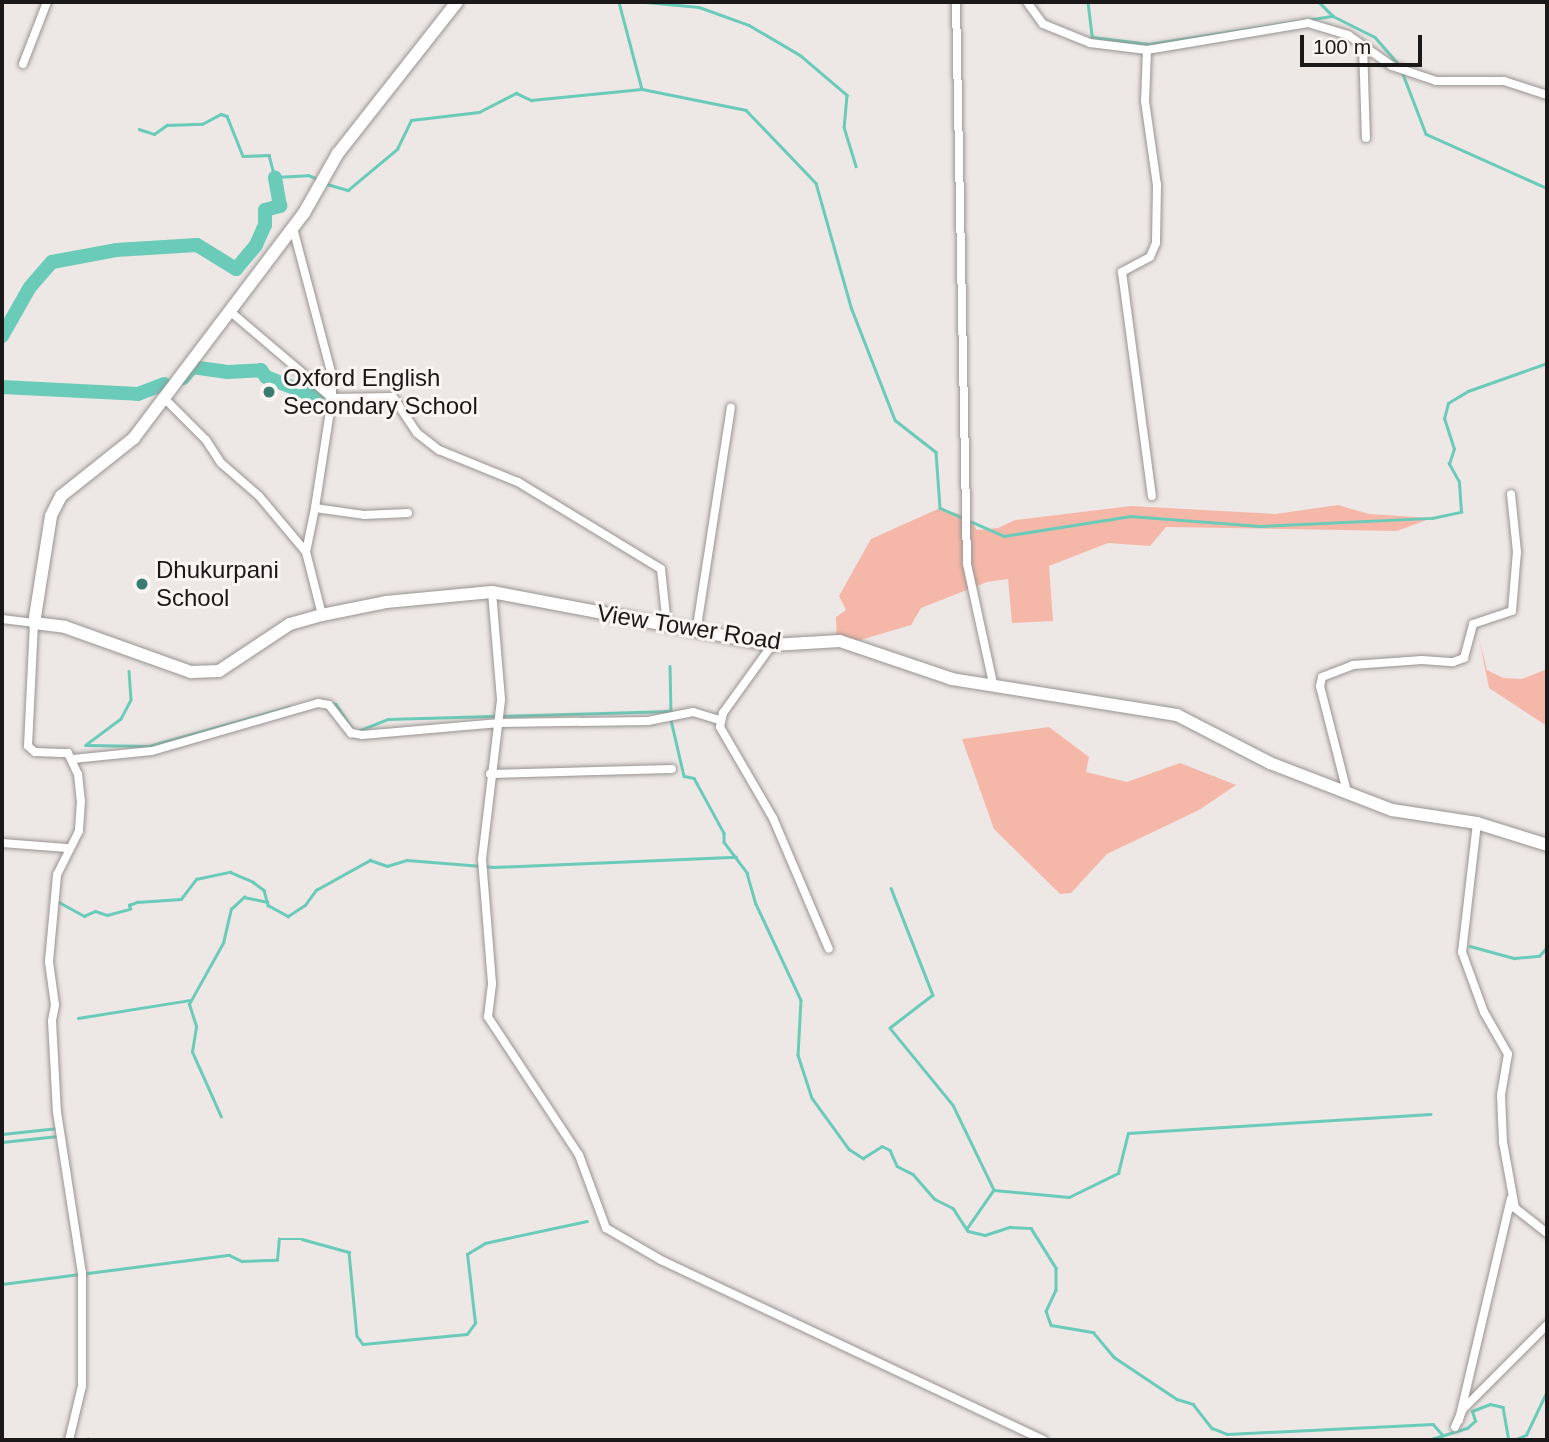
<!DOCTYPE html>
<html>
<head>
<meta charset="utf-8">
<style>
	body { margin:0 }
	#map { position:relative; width:1549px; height:1442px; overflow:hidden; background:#ede7e6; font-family:Helvetica,sans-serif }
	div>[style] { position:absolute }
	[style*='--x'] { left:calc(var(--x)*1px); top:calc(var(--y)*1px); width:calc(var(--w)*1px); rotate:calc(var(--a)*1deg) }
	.green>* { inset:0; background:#f5b8a8 }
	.stream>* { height:2.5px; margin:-1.25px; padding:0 1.25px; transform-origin:1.25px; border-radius:1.25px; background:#6acbb8 }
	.river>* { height:14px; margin:-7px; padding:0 7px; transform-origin:7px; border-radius:7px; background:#6acbb8 }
	.roads { filter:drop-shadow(0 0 2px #989391) drop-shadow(0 0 2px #989391) }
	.street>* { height:8px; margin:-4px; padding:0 4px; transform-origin:4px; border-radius:4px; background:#fff }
	.secondary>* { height:12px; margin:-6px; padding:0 6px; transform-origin:6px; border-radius:6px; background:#fff }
	.dots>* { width:19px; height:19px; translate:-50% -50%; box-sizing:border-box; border:4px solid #faf5f3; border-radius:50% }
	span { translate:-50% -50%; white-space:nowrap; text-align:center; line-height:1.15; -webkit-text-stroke:6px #faf5f3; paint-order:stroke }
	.poi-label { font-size:24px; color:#1a1818 }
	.left { translate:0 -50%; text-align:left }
	.street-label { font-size:24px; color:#1a1818 }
	.frame { position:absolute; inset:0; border:4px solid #1a1818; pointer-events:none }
	.scale { position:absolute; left:1300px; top:35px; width:122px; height:32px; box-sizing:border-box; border:4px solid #1a1818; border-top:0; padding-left:9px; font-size:21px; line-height:24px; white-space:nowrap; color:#1a1818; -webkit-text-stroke:5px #faf5f3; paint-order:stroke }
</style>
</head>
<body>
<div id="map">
	<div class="green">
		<i style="clip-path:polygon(1338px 505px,1369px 514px,1432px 518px,1397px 531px,1166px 527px,1150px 546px,1108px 543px,1049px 566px,1053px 621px,1012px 623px,1008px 579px,987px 582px,921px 608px,911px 625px,837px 647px,836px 617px,846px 610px,839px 596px,871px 539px,940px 508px,968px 517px,977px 530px,998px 528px,1015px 520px,1131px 506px,1275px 514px)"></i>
		<i style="clip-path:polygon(1479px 638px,1487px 670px,1503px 678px,1522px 679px,1547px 669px,1547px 726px,1489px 688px)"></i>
		<i style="clip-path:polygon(1049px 727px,1089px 757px,1086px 772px,1127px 782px,1180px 763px,1236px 785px,1199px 810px,1107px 854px,1071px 893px,1060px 894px,994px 829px,962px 739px)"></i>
	</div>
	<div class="stream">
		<i style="--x:619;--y:2;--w:90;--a:75.2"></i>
		<i style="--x:642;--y:89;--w:106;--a:11.4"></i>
		<i style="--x:746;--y:110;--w:101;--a:46.2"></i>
		<i style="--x:816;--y:183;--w:129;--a:74.2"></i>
		<i style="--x:851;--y:307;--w:121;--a:68.7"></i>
		<i style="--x:895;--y:420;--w:52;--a:38"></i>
		<i style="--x:936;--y:452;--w:56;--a:85.9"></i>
		<i style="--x:940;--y:508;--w:70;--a:23.6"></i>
		<i style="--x:1004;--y:536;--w:128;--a:-9"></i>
		<i style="--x:1130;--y:516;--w:130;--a:4.4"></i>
		<i style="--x:1260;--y:526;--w:172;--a:-2.7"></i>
		<i style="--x:1432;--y:518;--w:30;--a:-12"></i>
		<i style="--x:1461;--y:512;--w:30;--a:-94"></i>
		<i style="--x:1459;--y:482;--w:21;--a:-119"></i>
		<i style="--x:1449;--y:464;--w:16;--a:-72"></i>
		<i style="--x:1454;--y:449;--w:32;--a:-108"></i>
		<i style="--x:1444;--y:419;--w:16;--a:-76"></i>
		<i style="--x:1448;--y:403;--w:23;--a:-31"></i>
		<i style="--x:1468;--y:391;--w:84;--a:-19.5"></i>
		<i style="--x:646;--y:2;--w:53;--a:5.4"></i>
		<i style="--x:699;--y:7;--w:53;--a:19.8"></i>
		<i style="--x:749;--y:25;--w:59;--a:30.5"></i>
		<i style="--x:800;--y:55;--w:62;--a:40.4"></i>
		<i style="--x:847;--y:95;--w:32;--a:95"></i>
		<i style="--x:844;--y:127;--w:41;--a:72.9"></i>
		<i style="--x:1088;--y:2;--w:35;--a:83"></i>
		<i style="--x:1092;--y:37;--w:57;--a:7"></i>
		<i style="--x:1149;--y:44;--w:186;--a:-8.7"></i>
		<i style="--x:1319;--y:2;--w:20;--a:45"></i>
		<i style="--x:1333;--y:16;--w:47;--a:26.6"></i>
		<i style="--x:1375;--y:37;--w:41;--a:48.9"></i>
		<i style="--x:1403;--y:74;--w:64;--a:69"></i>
		<i style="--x:1426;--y:134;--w:133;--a:24.1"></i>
		<i style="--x:139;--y:129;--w:16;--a:18"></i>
		<i style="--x:154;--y:134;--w:16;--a:-35"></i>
		<i style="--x:167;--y:125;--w:35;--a:-2"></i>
		<i style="--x:202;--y:124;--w:21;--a:-28"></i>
		<i style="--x:221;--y:114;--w:6;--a:18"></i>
		<i style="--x:227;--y:116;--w:43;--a:68.2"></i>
		<i style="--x:243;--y:156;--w:26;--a:-2"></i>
		<i style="--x:269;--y:155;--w:23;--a:75"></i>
		<i style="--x:275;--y:177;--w:33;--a:-3"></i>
		<i style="--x:308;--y:175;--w:11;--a:22"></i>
		<i style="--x:327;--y:184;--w:22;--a:16"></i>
		<i style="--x:348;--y:190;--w:64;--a:-39.9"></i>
		<i style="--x:397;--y:149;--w:32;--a:-64"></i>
		<i style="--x:411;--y:120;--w:68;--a:-6.7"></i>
		<i style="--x:479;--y:112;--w:42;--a:-27.2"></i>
		<i style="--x:516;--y:93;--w:17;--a:25"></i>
		<i style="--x:531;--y:100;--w:111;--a:-5.7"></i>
		<i style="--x:670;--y:666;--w:47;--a:88.8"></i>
		<i style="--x:129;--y:671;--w:29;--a:86"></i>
		<i style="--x:131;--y:700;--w:21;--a:118"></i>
		<i style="--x:121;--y:719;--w:44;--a:143.4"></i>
		<i style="--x:86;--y:745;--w:63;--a:0.9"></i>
		<i style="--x:149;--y:746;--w:145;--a:-15.6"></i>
		<i style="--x:316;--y:700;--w:20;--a:11"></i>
		<i style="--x:336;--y:704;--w:27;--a:57"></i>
		<i style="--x:671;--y:720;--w:57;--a:76.9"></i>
		<i style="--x:684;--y:776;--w:10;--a:11"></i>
		<i style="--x:694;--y:778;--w:63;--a:61.4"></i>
		<i style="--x:724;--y:833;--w:9;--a:90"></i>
		<i style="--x:724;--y:842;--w:39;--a:53"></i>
		<i style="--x:747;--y:873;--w:32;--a:74"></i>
		<i style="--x:756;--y:904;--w:106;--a:64.9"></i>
		<i style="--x:801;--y:1000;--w:55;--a:93.1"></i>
		<i style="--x:798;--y:1055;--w:45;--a:72"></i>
		<i style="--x:812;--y:1098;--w:63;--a:54"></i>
		<i style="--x:849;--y:1149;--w:17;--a:33"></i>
		<i style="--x:863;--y:1158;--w:22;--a:-32"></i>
		<i style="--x:882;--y:1146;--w:9;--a:27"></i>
		<i style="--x:890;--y:1150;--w:17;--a:66"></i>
		<i style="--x:897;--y:1166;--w:18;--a:27"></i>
		<i style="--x:913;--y:1174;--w:33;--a:49"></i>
		<i style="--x:935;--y:1199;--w:20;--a:27"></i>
		<i style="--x:953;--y:1208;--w:27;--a:57"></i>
		<i style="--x:968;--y:1231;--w:17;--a:13"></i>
		<i style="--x:985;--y:1235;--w:26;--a:-18"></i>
		<i style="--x:1010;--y:1227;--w:21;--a:3"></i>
		<i style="--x:1031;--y:1228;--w:47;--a:58"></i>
		<i style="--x:1056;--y:1268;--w:22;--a:90"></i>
		<i style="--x:1056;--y:1290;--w:23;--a:115"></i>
		<i style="--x:1046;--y:1311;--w:15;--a:70"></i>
		<i style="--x:1051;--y:1325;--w:43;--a:9.5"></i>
		<i style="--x:1093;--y:1332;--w:33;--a:50"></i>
		<i style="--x:1114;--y:1357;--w:76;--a:33.7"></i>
		<i style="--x:1177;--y:1399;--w:17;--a:17"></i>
		<i style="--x:1193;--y:1404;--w:31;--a:52"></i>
		<i style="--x:1212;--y:1428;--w:16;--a:22"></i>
		<i style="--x:1227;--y:1434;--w:206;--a:-2.8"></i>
		<i style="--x:1433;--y:1424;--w:15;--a:48"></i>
		<i style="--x:358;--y:731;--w:32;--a:-22"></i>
		<i style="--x:388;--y:719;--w:283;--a:-1.6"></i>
		<i style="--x:891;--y:888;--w:115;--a:68.6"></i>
		<i style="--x:933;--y:995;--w:54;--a:142.5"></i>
		<i style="--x:890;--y:1028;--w:99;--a:50.7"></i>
		<i style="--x:953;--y:1105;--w:94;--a:64.2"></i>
		<i style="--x:994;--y:1190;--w:47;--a:124.7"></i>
		<i style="--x:59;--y:902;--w:29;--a:29"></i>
		<i style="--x:84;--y:916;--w:12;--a:-24"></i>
		<i style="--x:95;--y:911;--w:13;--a:18"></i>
		<i style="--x:107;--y:915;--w:24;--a:-15"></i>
		<i style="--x:130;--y:909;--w:4;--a:-104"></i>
		<i style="--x:129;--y:905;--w:9;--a:-21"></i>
		<i style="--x:137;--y:902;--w:44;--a:-3.9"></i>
		<i style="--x:181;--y:899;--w:25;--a:-53"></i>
		<i style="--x:196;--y:879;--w:35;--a:-12"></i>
		<i style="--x:230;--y:872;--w:25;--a:23"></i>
		<i style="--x:253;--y:882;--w:14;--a:36"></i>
		<i style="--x:264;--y:890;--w:16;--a:75"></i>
		<i style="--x:268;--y:905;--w:23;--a:29"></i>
		<i style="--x:288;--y:916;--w:20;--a:-33"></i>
		<i style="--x:305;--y:905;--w:19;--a:-54"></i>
		<i style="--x:316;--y:890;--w:62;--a:-29.1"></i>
		<i style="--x:370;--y:860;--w:18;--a:19"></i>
		<i style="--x:387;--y:866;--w:21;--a:-17"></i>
		<i style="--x:407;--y:860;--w:87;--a:4.6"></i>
		<i style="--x:494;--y:867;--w:242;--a:-2.4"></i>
		<i style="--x:1470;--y:946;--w:46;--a:15.3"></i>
		<i style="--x:1514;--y:958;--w:25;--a:-5"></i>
		<i style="--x:1539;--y:956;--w:12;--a:-48"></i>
		<i style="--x:78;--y:1018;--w:114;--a:-9.1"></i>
		<i style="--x:221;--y:1117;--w:71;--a:-114"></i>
		<i style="--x:192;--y:1052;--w:26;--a:-81"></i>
		<i style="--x:196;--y:1026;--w:23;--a:-108"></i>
		<i style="--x:189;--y:1004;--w:70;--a:-60.9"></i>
		<i style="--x:223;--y:943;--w:35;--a:-77"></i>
		<i style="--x:231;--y:909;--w:18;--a:-43"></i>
		<i style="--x:244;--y:897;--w:24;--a:12"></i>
		<i style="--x:2;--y:1134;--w:56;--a:-6.1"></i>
		<i style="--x:2;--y:1142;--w:56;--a:-6.1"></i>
		<i style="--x:994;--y:1190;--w:75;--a:5.3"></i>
		<i style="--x:1069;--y:1197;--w:55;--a:-26.1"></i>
		<i style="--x:1118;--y:1173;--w:41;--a:-76"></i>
		<i style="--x:1128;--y:1133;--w:303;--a:-3.6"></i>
		<i style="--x:2;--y:1284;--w:229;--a:-7.3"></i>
		<i style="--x:229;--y:1255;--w:14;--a:25"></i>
		<i style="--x:242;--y:1261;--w:35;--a:-2"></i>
		<i style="--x:277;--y:1260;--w:21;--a:-85"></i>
		<i style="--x:279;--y:1239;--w:23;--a:0"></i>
		<i style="--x:302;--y:1239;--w:49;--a:15.5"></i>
		<i style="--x:349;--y:1252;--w:84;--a:84.6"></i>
		<i style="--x:357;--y:1336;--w:10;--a:53"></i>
		<i style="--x:363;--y:1344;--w:104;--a:-5.5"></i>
		<i style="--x:467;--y:1334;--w:14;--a:-54"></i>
		<i style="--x:475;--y:1323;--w:69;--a:-96.6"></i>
		<i style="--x:467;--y:1254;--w:21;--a:-31"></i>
		<i style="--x:485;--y:1243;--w:104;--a:-12.2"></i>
		<i style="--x:88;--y:1440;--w:1;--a:-90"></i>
		<i style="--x:1428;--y:1440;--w:41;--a:-17.1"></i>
		<i style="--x:1467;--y:1428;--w:11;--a:-41"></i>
		<i style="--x:1475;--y:1421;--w:10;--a:-107"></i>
		<i style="--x:1472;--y:1411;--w:19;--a:-21"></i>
		<i style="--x:1490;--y:1404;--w:13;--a:13"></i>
		<i style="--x:1503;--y:1407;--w:34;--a:80"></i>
		<i style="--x:1514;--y:1440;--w:13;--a:-23"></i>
		<i style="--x:1526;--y:1435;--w:49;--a:-64.5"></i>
	</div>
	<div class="river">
		<i style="--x:2;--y:336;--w:56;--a:-60.3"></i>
		<i style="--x:30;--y:287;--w:33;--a:-49"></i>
		<i style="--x:52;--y:262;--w:65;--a:-10.6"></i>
		<i style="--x:116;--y:250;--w:81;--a:-3.5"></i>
		<i style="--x:197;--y:245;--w:46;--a:31.6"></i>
		<i style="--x:236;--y:269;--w:31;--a:-50"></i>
		<i style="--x:256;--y:245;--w:22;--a:-66"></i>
		<i style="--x:265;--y:225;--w:15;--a:-90"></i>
		<i style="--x:265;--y:210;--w:16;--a:-15"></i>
		<i style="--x:280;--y:206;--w:29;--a:-100"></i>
		<i style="--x:183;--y:378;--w:14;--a:-51"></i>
		<i style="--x:192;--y:367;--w:36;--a:8"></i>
		<i style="--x:228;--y:372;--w:33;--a:-3"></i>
		<i style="--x:261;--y:370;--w:9;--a:54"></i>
		<i style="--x:266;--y:377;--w:55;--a:21.4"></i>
		<i style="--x:2;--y:387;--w:136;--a:2.9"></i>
		<i style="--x:138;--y:394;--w:28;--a:-21"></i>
	</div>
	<div class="roads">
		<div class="street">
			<i style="--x:956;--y:2;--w:562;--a:88.88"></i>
			<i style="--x:967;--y:564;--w:122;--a:77.7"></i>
			<i style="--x:1027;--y:2;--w:27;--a:54"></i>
			<i style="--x:1043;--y:24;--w:51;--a:22"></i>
			<i style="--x:1090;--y:43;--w:57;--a:7"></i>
			<i style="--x:1147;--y:50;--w:163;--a:-9.5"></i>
			<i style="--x:1308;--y:23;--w:42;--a:16.7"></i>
			<i style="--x:1348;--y:35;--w:54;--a:35.2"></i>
			<i style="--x:1392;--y:66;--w:46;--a:18.8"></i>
			<i style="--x:1436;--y:81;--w:68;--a:0"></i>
			<i style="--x:1504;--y:81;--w:45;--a:18"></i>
			<i style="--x:1363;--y:45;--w:93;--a:88.2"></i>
			<i style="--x:1147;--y:50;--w:51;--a:92.2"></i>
			<i style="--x:1145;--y:101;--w:85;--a:81.9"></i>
			<i style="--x:1157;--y:185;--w:58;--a:91"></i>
			<i style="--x:1156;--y:243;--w:15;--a:113"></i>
			<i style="--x:1150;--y:257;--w:32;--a:152"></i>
			<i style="--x:1122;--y:272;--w:226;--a:82.4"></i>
			<i style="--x:23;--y:64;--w:66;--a:-68.8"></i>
			<i style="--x:293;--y:228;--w:153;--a:75.2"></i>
			<i style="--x:332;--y:376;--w:22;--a:90"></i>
			<i style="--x:332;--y:398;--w:61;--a:-0.9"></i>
			<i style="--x:393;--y:397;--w:43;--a:56.3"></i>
			<i style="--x:417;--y:433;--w:28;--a:38"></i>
			<i style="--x:439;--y:450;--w:85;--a:22.1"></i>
			<i style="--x:518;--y:482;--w:167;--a:31.3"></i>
			<i style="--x:661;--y:569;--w:57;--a:84"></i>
			<i style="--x:232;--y:313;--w:131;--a:40.4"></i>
			<i style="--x:332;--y:398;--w:111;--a:98.8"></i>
			<i style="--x:315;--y:508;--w:49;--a:8.1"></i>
			<i style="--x:364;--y:515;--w:44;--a:-2.6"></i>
			<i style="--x:164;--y:398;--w:59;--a:45"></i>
			<i style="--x:206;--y:440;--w:27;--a:57"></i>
			<i style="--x:221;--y:463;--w:50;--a:41"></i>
			<i style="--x:259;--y:496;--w:73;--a:50"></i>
			<i style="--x:315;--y:508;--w:45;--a:101.6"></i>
			<i style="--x:306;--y:552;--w:65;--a:75.7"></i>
			<i style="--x:492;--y:592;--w:108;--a:85.2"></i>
			<i style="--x:501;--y:700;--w:160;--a:96.8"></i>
			<i style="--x:482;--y:859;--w:125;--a:85.4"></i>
			<i style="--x:492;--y:984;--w:33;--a:97"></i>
			<i style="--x:488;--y:1017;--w:165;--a:56.6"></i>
			<i style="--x:579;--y:1155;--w:78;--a:69.7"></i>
			<i style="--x:606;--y:1228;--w:64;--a:30.2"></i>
			<i style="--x:661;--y:1260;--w:423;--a:25.2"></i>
			<i style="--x:2;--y:619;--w:32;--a:7"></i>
			<i style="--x:34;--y:623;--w:123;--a:92.8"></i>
			<i style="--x:28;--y:746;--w:9;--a:41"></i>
			<i style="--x:35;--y:752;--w:33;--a:2"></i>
			<i style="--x:68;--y:753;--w:23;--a:65"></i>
			<i style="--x:78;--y:774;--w:27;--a:84"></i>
			<i style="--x:81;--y:801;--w:30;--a:94"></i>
			<i style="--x:79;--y:831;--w:49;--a:116.6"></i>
			<i style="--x:57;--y:875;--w:87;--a:95.3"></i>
			<i style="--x:49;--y:962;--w:43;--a:82.1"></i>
			<i style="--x:55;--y:1005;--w:16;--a:101"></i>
			<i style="--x:52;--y:1021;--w:91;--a:86.9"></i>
			<i style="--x:57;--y:1112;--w:163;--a:81.2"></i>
			<i style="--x:82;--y:1273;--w:113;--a:90"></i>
			<i style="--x:82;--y:1386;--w:56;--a:103.5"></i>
			<i style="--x:696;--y:633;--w:228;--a:-81.2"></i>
			<i style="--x:772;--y:645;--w:84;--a:125.8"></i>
			<i style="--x:723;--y:713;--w:14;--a:102"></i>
			<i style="--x:720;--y:727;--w:105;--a:59.8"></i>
			<i style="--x:773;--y:818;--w:142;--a:66.9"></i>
			<i style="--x:73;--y:759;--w:79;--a:-5.8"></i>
			<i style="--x:152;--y:751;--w:173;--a:-16.1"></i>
			<i style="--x:318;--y:703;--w:11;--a:10"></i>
			<i style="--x:329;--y:705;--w:36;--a:52"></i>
			<i style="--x:351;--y:733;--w:11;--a:10"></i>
			<i style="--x:362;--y:735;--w:138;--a:-5"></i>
			<i style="--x:499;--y:723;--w:149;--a:-0.8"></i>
			<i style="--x:648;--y:721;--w:46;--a:-11.3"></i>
			<i style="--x:693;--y:712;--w:28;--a:17"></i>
			<i style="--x:490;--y:774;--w:182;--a:-1.6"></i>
			<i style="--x:1346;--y:788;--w:105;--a:-104.3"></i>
			<i style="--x:1320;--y:686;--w:9;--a:-77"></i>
			<i style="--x:1322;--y:677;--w:33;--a:-21"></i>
			<i style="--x:1353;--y:665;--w:69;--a:-4.1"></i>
			<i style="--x:1422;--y:660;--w:31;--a:4"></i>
			<i style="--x:1453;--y:662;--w:12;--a:-20"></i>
			<i style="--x:1464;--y:658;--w:35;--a:-75"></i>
			<i style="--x:1473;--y:624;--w:41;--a:-18.4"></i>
			<i style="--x:1512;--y:611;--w:59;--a:-85.2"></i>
			<i style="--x:1517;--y:552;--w:58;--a:-95.9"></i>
			<i style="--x:1477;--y:823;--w:130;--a:96.6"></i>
			<i style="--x:1462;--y:952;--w:64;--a:69.9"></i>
			<i style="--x:1484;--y:1012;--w:48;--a:60.3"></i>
			<i style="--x:1508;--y:1054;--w:42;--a:99.7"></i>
			<i style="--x:1501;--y:1095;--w:47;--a:87.6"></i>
			<i style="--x:1503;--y:1142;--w:67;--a:79.7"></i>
			<i style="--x:1515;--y:1208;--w:41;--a:38"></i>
			<i style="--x:2;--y:843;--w:65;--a:4.4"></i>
			<i style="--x:1459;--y:1420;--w:227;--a:-76.8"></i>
			<i style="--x:1455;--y:1427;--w:20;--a:-66"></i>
			<i style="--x:1463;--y:1409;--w:119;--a:-45"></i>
		</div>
		<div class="secondary">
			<i style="--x:457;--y:2;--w:192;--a:128.2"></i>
			<i style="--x:338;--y:153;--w:69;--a:119.5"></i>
			<i style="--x:304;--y:213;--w:282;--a:127.1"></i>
			<i style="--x:134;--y:438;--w:93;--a:141.5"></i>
			<i style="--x:61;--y:496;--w:22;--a:117"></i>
			<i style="--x:51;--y:516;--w:108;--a:99"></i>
			<i style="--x:34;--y:623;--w:31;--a:7"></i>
			<i style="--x:65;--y:627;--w:134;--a:19.7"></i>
			<i style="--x:191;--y:672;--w:28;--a:-2"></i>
			<i style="--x:219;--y:671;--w:85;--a:-33.5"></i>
			<i style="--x:290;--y:624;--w:33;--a:-16"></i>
			<i style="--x:322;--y:615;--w:65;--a:-11.5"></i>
			<i style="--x:386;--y:602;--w:106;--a:-5.4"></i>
			<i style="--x:492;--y:592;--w:285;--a:10.7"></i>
			<i style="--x:772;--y:645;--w:68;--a:-3.4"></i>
			<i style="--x:840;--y:641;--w:118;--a:18.7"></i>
			<i style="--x:952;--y:679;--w:228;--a:9.1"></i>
			<i style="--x:1177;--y:715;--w:105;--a:27.3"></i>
			<i style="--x:1270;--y:763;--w:131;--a:21.1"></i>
			<i style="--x:1392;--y:810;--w:86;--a:8.7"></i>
			<i style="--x:1477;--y:823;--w:73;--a:17.4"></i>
		</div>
	</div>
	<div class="dots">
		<i style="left:269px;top:392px;background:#3a7d70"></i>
		<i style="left:142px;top:584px;background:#3a7d70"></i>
	</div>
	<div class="poi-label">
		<span class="left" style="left:283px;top:392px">Oxford English<br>Secondary School</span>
		<span class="left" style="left:156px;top:584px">Dhukurpani<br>School</span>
	</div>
	<div class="street-label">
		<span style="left:689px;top:627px;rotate:9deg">View Tower Road</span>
	</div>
	<div class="frame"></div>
	<div class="scale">100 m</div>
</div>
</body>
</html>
